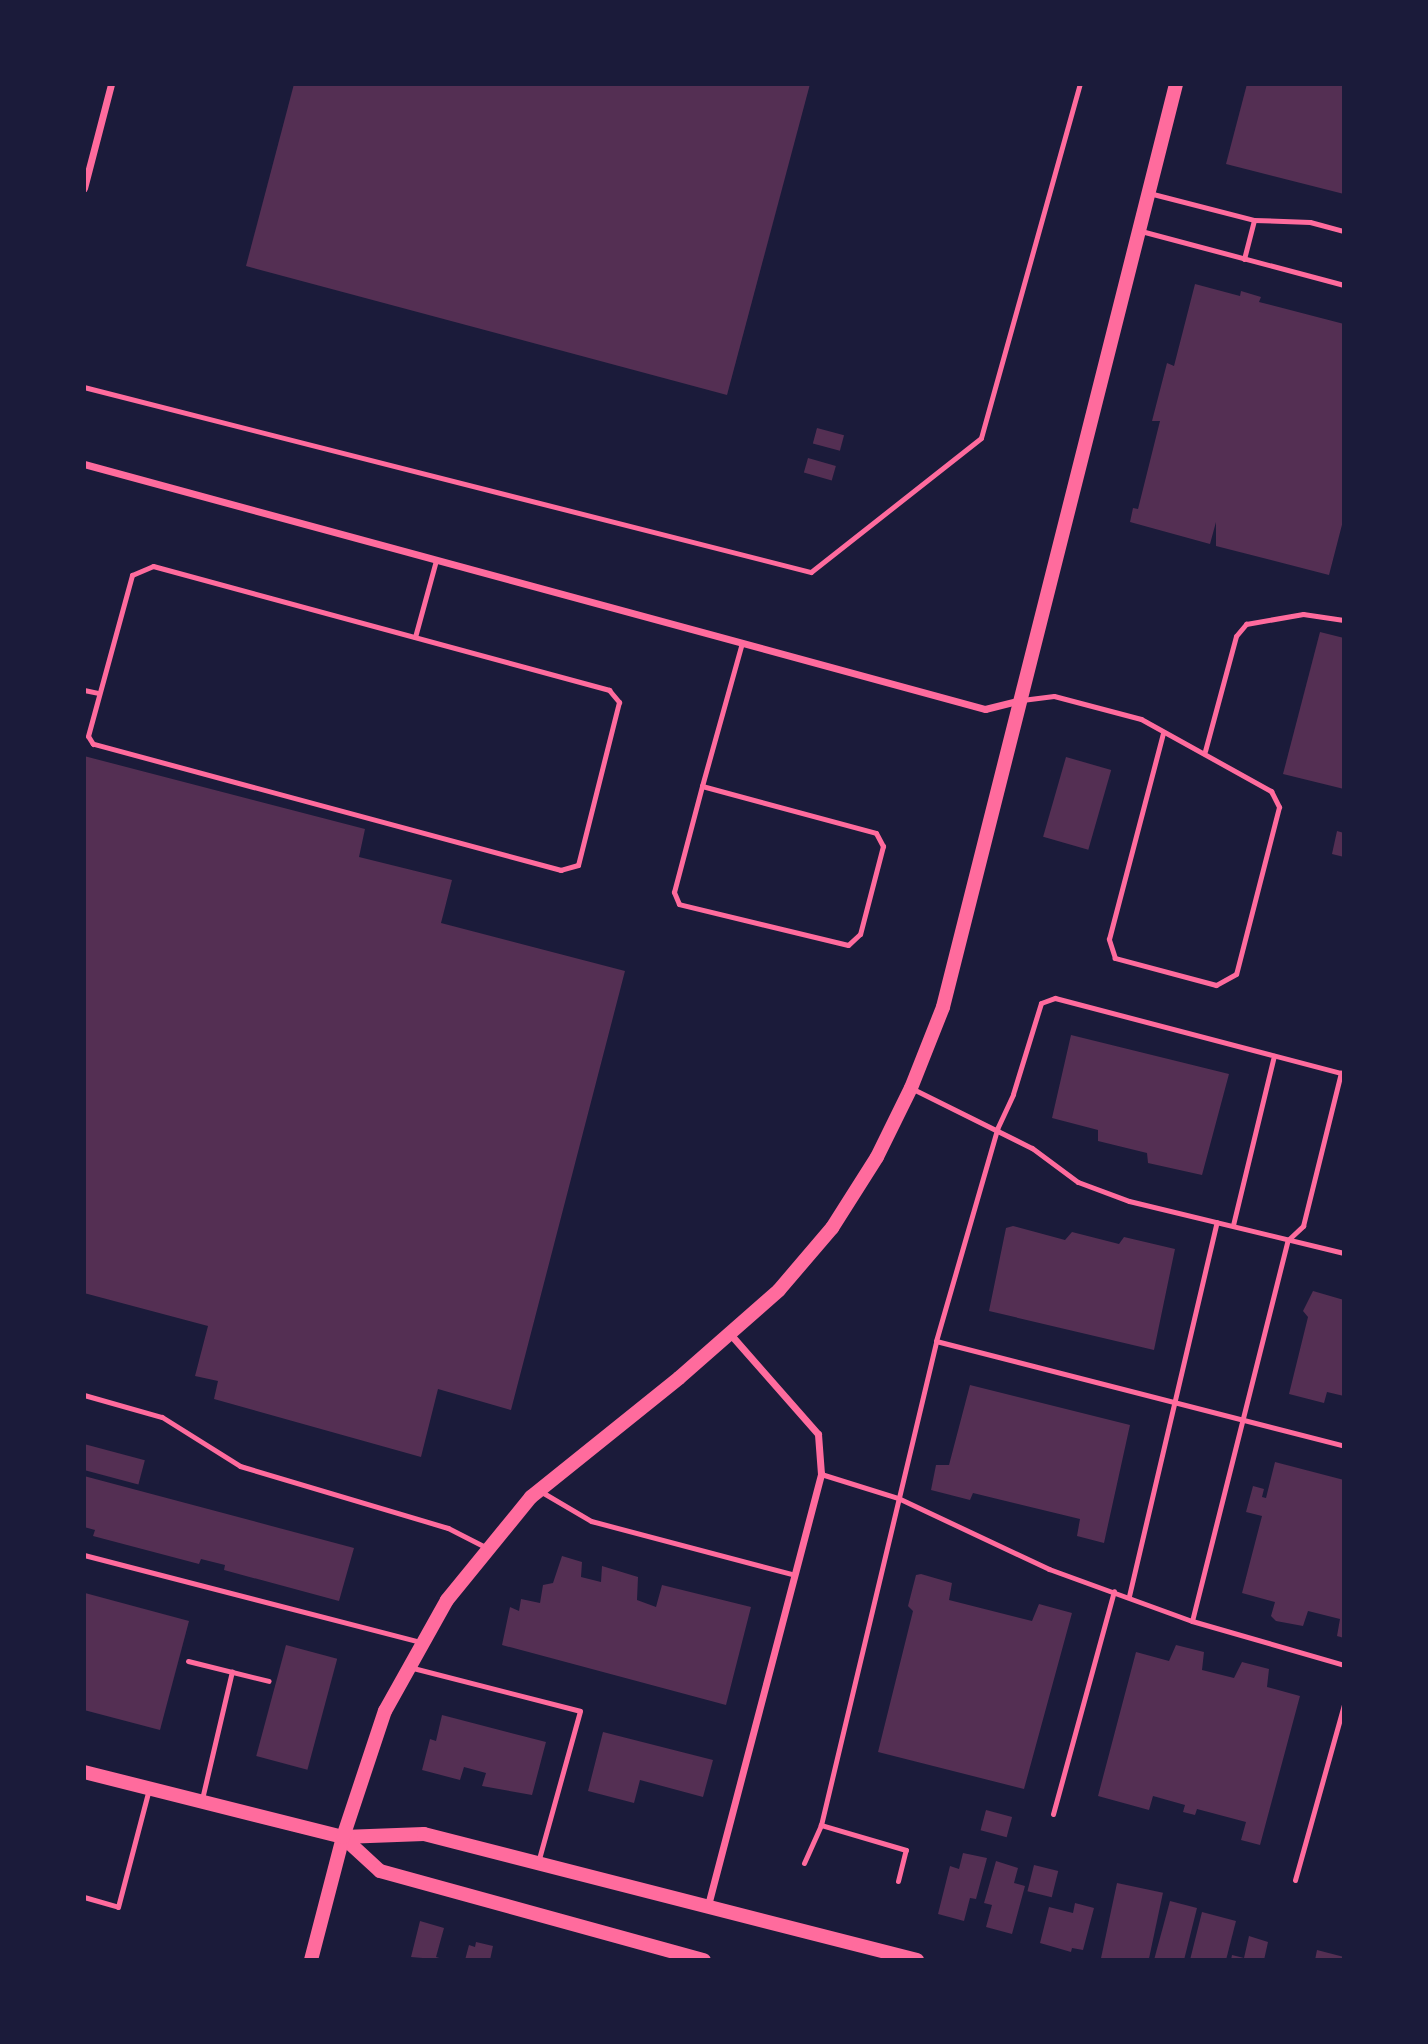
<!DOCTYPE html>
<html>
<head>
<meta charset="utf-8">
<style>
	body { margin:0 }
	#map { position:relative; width:1428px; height:2044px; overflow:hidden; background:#1b1b3a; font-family:Barlow,sans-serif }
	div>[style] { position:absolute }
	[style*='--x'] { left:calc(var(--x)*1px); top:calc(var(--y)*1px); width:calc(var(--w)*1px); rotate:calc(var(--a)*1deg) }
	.building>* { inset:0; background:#542f53; transform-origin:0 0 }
	.path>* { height:4.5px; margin:-2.25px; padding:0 2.25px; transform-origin:2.25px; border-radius:2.25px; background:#ff6b9d }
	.service>* { height:5px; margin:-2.5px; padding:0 2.5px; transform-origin:2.5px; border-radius:2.5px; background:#ff6b9d }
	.minor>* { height:7px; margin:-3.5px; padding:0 3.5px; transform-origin:3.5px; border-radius:3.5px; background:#ff6b9d }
	.secondary>* { height:14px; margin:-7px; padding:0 7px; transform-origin:7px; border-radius:7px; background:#ff6b9d }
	span { translate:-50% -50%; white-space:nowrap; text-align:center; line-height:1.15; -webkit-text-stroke:7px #1b1b3a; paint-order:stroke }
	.frame { position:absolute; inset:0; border:86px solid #1b1b3a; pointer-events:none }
</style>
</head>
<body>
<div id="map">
	<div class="building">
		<i style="clip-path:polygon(294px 84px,810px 84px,727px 395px,246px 266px)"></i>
		<i style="clip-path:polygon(1247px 84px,1344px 84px,1344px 194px,1226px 164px)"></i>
		<i style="clip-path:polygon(1195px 284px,1240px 296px,1241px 291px,1261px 297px,1259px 302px,1344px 324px,1344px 517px,1329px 575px,1216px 546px,1216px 522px,1210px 544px,1130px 522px,1133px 508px,1138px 509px,1160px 421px,1152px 421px,1167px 363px,1174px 366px)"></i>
		<i style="left:817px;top:428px;width:28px;height:16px;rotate:15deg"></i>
		<i style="left:808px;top:458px;width:29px;height:15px;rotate:16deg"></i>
		<i style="clip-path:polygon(1320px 632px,1344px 638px,1344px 789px,1283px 774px)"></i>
		<i style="clip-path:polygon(84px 756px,365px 829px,359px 857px,452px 880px,441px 923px,625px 971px,511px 1410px,438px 1389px,421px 1457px,214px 1399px,218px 1381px,195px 1376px,208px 1326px,84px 1293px)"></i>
		<i style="left:1066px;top:757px;width:47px;height:83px;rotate:16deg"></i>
		<i style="clip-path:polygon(1337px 831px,1344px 833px,1344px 857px,1332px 854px)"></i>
		<i style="clip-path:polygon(1071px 1035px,1229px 1074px,1202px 1175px,1148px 1163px,1147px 1153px,1098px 1141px,1098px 1130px,1052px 1118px)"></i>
		<i style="clip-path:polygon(1013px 1226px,1065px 1240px,1072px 1232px,1119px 1244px,1124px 1237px,1175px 1249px,1154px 1350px,989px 1311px,1006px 1228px)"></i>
		<i style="clip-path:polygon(1313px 1291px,1344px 1300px,1344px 1396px,1327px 1392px,1324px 1403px,1289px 1394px,1308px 1317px,1303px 1311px)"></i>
		<i style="clip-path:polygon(970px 1385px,1130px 1425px,1104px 1543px,1077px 1536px,1080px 1519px,973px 1493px,970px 1500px,931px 1490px,936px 1465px,949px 1465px)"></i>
		<i style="left:84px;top:1444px;width:63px;height:25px;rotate:15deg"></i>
		<i style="clip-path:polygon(1275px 1462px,1344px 1480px,1344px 1638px,1337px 1636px,1340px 1619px,1308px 1611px,1303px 1626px,1276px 1621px,1271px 1616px,1275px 1602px,1242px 1593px,1262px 1516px,1246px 1512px,1253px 1486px,1264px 1489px,1262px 1497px,1266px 1498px)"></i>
		<i style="clip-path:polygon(84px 1476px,354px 1548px,339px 1601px,224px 1570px,225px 1565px,201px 1559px,199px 1564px,93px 1536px,95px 1530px,84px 1527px)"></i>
		<i style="clip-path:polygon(562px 1556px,582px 1562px,581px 1577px,601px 1582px,602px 1566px,638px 1577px,637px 1600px,656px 1607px,662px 1585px,751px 1607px,726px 1705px,502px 1645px,510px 1607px,519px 1611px,521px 1599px,540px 1603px,543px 1585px,553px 1583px)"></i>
		<i style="clip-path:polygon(921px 1574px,952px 1583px,949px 1600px,1032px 1621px,1039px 1604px,1072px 1613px,1024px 1789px,878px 1752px,913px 1611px,908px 1606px,916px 1575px)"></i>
		<i style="clip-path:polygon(85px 1593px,189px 1621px,160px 1730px,84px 1710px)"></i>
		<i style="left:286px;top:1645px;width:53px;height:115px;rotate:15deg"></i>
		<i style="clip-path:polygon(1176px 1645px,1204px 1652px,1202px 1670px,1234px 1678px,1242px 1662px,1269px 1669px,1267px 1687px,1300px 1696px,1260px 1845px,1241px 1840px,1246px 1822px,1197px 1809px,1195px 1815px,1183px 1812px,1185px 1805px,1153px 1796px,1149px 1810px,1098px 1796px,1136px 1652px,1169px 1661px)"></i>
		<i style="clip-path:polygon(442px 1715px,546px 1742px,532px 1795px,482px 1786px,486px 1773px,464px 1767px,460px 1780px,422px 1770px,430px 1739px,436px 1741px)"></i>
		<i style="clip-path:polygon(603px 1732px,713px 1760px,703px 1797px,640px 1780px,634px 1803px,588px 1791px)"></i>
		<i style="left:986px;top:1810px;width:27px;height:21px;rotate:15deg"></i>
		<i style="clip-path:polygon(963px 1853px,987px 1858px,976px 1899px,970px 1898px,964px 1921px,938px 1914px,950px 1866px,959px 1869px)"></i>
		<i style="clip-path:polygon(996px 1861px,1018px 1868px,1014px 1883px,1025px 1886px,1012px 1934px,986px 1927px,992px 1905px,984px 1903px)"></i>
		<i style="left:1034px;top:1865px;width:25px;height:27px;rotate:14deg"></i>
		<i style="left:1117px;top:1883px;width:47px;height:77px;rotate:12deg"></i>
		<i style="clip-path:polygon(1170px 1901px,1197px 1908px,1184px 1960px,1154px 1960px)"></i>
		<i style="clip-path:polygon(1075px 1903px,1094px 1908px,1083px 1950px,1072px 1948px,1071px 1952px,1040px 1943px,1049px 1907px,1073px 1913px)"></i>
		<i style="clip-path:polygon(1202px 1912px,1236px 1921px,1226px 1960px,1190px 1960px)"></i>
		<i style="clip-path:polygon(420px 1921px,444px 1928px,436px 1957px,446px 1960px,411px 1957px)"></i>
		<i style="clip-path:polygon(1249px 1936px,1268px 1942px,1264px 1960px,1231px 1960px,1232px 1955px,1244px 1958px)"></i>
		<i style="clip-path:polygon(476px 1942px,493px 1946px,490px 1960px,465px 1960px,469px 1945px,475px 1947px)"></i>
		<i style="clip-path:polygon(1317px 1950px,1344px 1957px,1344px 1960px,1315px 1960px)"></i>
	</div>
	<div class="path">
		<i style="--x:84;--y:387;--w:750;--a:14.28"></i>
		<i style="--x:811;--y:572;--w:216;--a:-38.2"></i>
		<i style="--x:981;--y:438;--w:368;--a:-74.4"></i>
	</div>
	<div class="service">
		<i style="--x:1149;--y:193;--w:108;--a:14.4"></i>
		<i style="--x:1254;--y:220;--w:56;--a:2"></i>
		<i style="--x:1310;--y:222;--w:35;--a:15"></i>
		<i style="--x:1141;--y:231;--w:210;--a:14.9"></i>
		<i style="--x:1244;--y:259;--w:40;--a:-75.6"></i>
		<i style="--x:153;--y:566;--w:473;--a:15.2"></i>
		<i style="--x:609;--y:690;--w:16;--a:50"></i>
		<i style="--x:619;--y:702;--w:168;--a:104.1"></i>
		<i style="--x:578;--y:865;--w:18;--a:164"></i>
		<i style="--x:561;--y:870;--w:485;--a:-164.9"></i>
		<i style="--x:93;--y:744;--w:9;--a:-122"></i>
		<i style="--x:88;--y:736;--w:167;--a:-74.7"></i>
		<i style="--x:132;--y:575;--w:23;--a:-23"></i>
		<i style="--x:415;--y:637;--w:80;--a:-74.7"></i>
		<i style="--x:84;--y:690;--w:14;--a:12"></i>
		<i style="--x:1022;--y:700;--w:32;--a:-7"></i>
		<i style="--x:1054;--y:696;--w:90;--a:14.8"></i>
		<i style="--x:1141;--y:719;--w:149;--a:29"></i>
		<i style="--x:1271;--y:791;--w:18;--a:63"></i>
		<i style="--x:1279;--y:807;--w:172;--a:104.4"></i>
		<i style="--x:1236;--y:974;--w:23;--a:151"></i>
		<i style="--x:1216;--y:985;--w:105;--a:-165"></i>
		<i style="--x:1115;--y:958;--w:20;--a:-108"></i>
		<i style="--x:1109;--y:939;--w:213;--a:-75.3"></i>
		<i style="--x:1205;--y:751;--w:119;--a:-74.9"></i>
		<i style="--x:1236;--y:636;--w:16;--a:-50"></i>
		<i style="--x:1246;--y:624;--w:58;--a:-10"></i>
		<i style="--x:1303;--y:614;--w:41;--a:8.3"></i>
		<i style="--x:702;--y:786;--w:180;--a:15.1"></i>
		<i style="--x:876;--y:833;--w:15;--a:62"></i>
		<i style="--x:883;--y:846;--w:91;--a:104.6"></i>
		<i style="--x:860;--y:934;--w:16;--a:137"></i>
		<i style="--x:848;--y:945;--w:174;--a:-166.4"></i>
		<i style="--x:679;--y:904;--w:13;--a:-113"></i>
		<i style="--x:674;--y:892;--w:110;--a:-75.2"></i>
		<i style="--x:702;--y:786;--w:148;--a:-74.4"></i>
		<i style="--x:913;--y:1089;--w:133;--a:26.4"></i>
		<i style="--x:1032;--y:1148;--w:57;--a:36.5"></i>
		<i style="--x:1078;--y:1182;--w:54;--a:20.4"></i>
		<i style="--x:1129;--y:1201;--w:221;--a:13.6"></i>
		<i style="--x:1233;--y:1225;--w:174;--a:-76.4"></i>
		<i style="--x:936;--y:1341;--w:421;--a:14.4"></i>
		<i style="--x:84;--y:1395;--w:81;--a:15.8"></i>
		<i style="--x:162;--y:1417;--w:92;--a:32.1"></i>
		<i style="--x:240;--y:1466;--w:217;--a:16.6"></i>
		<i style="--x:448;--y:1528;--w:44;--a:27.1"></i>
		<i style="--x:821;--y:1474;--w:81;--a:17.3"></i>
		<i style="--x:898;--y:1498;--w:167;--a:25.2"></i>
		<i style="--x:1049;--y:1569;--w:152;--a:20"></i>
		<i style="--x:1192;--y:1621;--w:158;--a:16.1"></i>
		<i style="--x:540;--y:1491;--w:59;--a:30.5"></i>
		<i style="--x:591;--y:1521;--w:211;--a:14.8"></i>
		<i style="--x:84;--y:1555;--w:347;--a:14.5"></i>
		<i style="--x:1129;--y:1596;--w:384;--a:-76.8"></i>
		<i style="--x:1192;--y:1621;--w:393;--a:-75.9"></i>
		<i style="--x:1288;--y:1240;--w:21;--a:-43"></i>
		<i style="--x:1303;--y:1226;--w:158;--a:-76.1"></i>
		<i style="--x:188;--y:1661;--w:83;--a:13.9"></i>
		<i style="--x:413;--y:1668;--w:172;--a:14.4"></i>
		<i style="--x:580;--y:1711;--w:157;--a:105.5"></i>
		<i style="--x:202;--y:1799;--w:131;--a:-76.8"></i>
		<i style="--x:1053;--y:1814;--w:231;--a:-74.7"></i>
		<i style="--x:804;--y:1863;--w:42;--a:-65.9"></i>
		<i style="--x:1295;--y:1880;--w:183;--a:-74.4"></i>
		<i style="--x:898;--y:1881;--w:32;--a:-76"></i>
		<i style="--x:906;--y:1850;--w:89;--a:-163.6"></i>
		<i style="--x:821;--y:1825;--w:497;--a:-76.6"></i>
		<i style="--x:936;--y:1341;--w:221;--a:-73.9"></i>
		<i style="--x:997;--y:1129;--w:38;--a:-65"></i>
		<i style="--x:1013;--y:1094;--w:95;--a:-72.9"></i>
		<i style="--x:1041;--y:1003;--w:15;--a:-20"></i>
		<i style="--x:1055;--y:998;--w:299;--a:14.7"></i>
		<i style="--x:84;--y:1897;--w:35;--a:16"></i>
		<i style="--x:118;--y:1907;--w:122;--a:-75.3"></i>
	</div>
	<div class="minor">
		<i style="--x:84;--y:188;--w:107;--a:-75.4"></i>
		<i style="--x:84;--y:464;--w:934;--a:15.21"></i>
		<i style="--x:985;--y:709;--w:37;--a:-14"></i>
		<i style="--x:708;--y:1905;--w:446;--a:-75.3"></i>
		<i style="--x:821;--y:1474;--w:40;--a:-94.3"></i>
		<i style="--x:818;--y:1434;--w:133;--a:-131.3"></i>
	</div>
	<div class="secondary">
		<i style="--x:84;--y:1772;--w:267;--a:14.1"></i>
		<i style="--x:343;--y:1837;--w:81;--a:-2.1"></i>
		<i style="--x:424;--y:1834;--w:509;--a:14.34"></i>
		<i style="--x:343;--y:1837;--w:50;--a:42.6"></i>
		<i style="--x:380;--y:1871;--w:336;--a:15.4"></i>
		<i style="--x:311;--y:1960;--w:127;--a:-75.4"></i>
		<i style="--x:343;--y:1837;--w:133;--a:-71.6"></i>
		<i style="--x:385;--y:1711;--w:127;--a:-60.8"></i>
		<i style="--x:447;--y:1600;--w:133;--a:-50.8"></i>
		<i style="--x:531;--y:1497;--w:190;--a:-38.8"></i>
		<i style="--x:679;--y:1378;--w:133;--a:-41.3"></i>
		<i style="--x:779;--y:1290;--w:82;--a:-49.5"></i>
		<i style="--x:832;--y:1228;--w:84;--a:-57.6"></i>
		<i style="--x:877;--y:1157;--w:77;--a:-63.8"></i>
		<i style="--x:911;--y:1088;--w:87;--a:-68.4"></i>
		<i style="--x:943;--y:1007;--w:952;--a:-75.83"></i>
	</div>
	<div class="frame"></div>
</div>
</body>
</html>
